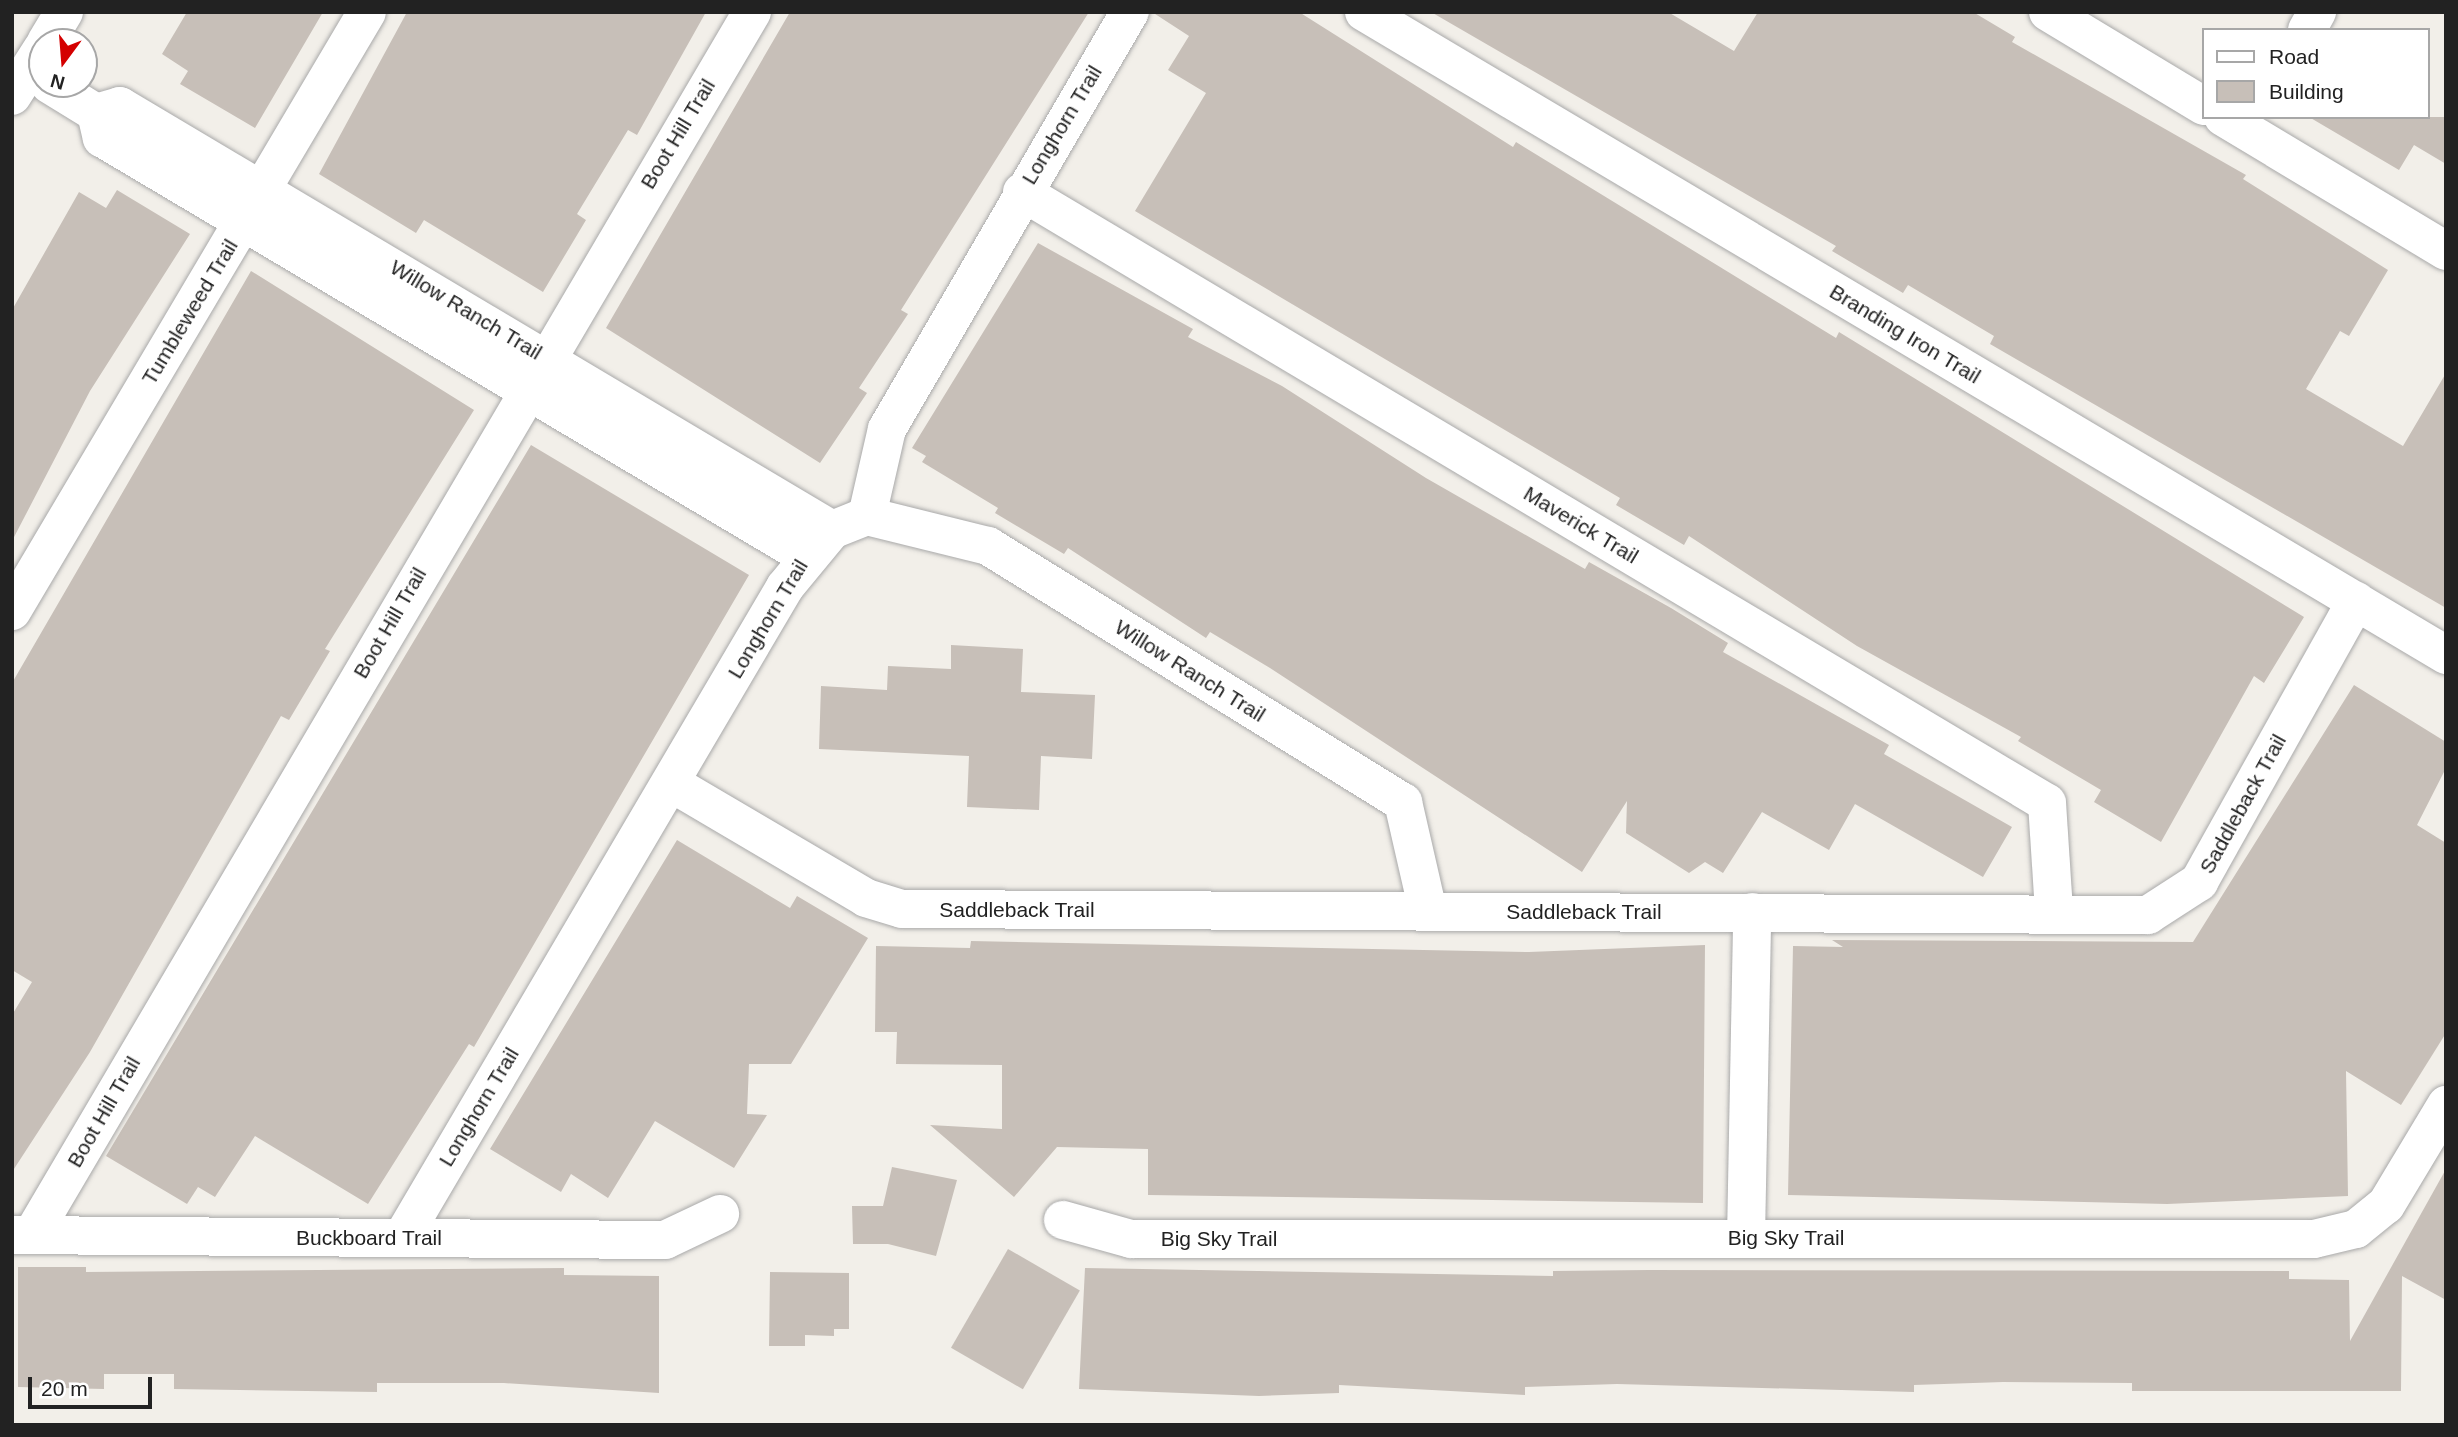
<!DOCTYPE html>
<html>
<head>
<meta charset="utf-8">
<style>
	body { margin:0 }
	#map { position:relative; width:2458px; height:1437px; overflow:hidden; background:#f2efe9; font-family:Helvetica,sans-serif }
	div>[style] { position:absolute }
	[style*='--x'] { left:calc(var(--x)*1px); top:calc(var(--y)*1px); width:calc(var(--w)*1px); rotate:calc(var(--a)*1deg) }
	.building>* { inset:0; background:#c7bfb8; transform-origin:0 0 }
	.roads { filter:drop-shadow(0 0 2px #a9a9a9) drop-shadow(0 0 2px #a9a9a9) }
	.minor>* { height:38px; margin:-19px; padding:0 19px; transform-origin:19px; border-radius:19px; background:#fff }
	span { translate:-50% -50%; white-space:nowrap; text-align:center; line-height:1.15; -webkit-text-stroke:6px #fff; paint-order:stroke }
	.street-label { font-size:21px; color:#222 }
	.frame { position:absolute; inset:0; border:14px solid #222; pointer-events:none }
	.legend { position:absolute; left:2202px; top:28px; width:228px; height:91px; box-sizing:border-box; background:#fff; border:2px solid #a7a7a7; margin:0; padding:9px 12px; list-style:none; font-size:21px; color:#222 }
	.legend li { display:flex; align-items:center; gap:14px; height:35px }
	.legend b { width:35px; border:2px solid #a7a7a7 }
	.north { position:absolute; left:28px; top:28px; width:70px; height:70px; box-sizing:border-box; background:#fff; border:2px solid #a7a7a7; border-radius:50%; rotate:196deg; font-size:19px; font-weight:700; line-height:28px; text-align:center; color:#222 }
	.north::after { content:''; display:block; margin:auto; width:24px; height:32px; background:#d40000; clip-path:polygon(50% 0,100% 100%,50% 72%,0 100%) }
	.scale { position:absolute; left:28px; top:1377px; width:124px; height:32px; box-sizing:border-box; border:4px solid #222; border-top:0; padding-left:9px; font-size:21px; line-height:24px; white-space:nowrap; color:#222; -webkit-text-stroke:5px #fff; paint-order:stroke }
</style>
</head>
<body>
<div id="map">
	<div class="building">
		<i style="clip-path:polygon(187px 12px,323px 12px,255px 128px,180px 84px,188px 71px,162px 54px)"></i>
		<i style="clip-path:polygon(407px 12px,706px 12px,637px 135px,628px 130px,577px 214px,586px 220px,543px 292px,424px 220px,416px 233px,319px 174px)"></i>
		<i style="clip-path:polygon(790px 12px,1089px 12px,901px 310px,908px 314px,859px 388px,867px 393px,820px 463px,606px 328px)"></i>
		<i style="clip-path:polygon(1152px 12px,1299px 12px,1513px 147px,1516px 142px,1836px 338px,1839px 332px,2304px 617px,2264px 683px,2254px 676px,2161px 842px,2094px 802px,2101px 790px,2018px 741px,2021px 737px,1857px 646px,1689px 536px,1684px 545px,1616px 505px,1620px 498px,1135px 211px,1206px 93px,1168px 70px,1189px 36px)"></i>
		<i style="clip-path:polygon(1431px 12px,1668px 12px,1734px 51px,1758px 12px,1973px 12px,2015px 37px,2012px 42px,2246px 175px,2243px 179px,2388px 270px,2349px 336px,2340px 331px,2306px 389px,2403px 446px,2446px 373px,2446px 608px,1990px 344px,1994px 336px,1908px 285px,1903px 293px,1832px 251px,1836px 246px)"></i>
		<i style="clip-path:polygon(2309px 117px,2446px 117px,2446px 164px,2414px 145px,2399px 170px)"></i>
		<i style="clip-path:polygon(117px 190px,190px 234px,90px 391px,12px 541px,12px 310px,79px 192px,106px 208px)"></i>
		<i style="clip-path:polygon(1038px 243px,1193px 329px,1188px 337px,1282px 386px,1426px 478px,1585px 569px,1589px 562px,1671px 608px,1728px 643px,1723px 652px,1889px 745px,1884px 754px,2012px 827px,1983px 877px,1855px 804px,1829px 850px,1762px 812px,1723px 873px,1705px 862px,1689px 873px,1626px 833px,1627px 801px,1582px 872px,1270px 668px,1210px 632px,1206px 638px,1068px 548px,1064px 554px,995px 513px,998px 508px,922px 462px,926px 456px,912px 448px)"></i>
		<i style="clip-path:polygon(251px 271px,474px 410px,325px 649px,330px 651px,289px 720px,281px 716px,90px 1052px,12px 1172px,12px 1015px,32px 982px,12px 970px,12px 683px)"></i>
		<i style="clip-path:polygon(531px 445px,749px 575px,474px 1047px,469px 1044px,368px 1204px,255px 1136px,215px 1197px,198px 1187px,187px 1204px,106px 1156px)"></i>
		<i style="clip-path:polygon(951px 645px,1023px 649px,1021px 692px,1095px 695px,1092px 759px,1041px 756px,1039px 810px,967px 807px,969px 756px,819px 749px,821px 686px,887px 690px,888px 666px,951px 669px)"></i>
		<i style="clip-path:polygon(2354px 685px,2446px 742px,2446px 768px,2417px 825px,2446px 843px,2446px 1033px,2401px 1105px,2346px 1071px,2348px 1196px,2167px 1204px,1788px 1195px,1793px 946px,1843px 947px,1832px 940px,2193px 942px)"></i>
		<i style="clip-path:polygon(677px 840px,790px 908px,797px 896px,868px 938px,791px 1064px,749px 1064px,747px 1114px,767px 1115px,734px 1168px,655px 1121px,608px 1198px,571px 1174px,561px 1192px,490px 1149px)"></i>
		<i style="clip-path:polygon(971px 941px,1529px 952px,1705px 945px,1703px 1203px,1148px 1195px,1148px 1149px,1057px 1147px,1014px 1197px,930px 1125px,1002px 1129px,1002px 1065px,896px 1064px,897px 1032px,875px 1032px,876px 946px,970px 948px)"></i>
		<i style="clip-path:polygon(892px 1167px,957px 1180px,936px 1256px,888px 1244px,853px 1244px,852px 1206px,883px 1206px)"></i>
		<i style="clip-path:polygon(2446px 1169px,2446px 1300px,2402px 1276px,2401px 1391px,2132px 1391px,2132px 1383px,2003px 1382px,1914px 1385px,1914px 1392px,1617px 1384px,1525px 1387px,1525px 1395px,1339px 1385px,1339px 1393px,1259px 1396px,1079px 1389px,1085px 1268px,1553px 1276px,1553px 1271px,1649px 1270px,2289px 1271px,2289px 1279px,2349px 1280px,2350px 1341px)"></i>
		<i style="left:1008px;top:1249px;width:83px;height:114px;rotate:30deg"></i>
		<i style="clip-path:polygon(18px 1267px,86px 1267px,86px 1272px,564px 1268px,564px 1275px,659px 1276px,659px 1393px,504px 1383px,377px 1383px,377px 1392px,174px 1389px,174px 1374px,104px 1374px,104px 1389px,18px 1387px)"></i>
		<i style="clip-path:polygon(770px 1272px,849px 1273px,849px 1329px,834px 1329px,834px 1336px,805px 1335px,805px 1346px,769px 1346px)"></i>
	</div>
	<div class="roads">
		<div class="minor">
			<i style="--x:1364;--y:12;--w:1259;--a:30.72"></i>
			<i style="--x:2048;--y:12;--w:182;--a:31.1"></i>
			<i style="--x:2307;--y:30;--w:21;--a:-61"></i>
			<i style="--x:46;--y:42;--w:35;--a:-59"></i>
			<i style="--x:49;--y:84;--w:55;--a:31.7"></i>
			<i style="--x:96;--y:113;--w:26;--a:77"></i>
			<i style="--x:102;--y:138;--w:819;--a:30.7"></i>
			<i style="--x:12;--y:96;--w:56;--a:-57.4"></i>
			<i style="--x:96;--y:113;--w:25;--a:-16"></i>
			<i style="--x:120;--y:106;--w:829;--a:30.77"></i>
			<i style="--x:2223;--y:117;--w:260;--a:31"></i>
			<i style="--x:1022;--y:192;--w:1193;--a:30.8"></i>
			<i style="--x:2047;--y:803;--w:109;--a:86.3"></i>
			<i style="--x:867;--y:516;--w:125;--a:13.9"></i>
			<i style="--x:988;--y:546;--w:488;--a:31.7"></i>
			<i style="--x:1403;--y:802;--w:112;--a:77.1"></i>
			<i style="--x:12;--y:611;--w:696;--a:-59.35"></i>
			<i style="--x:671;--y:783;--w:226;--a:30.5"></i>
			<i style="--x:866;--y:898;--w:38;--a:17"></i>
			<i style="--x:902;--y:909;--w:1246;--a:0.28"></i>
			<i style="--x:2148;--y:915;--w:61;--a:-32.9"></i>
			<i style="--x:2199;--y:882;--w:322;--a:-60.8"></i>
			<i style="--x:1063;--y:1220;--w:71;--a:15.6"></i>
			<i style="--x:1131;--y:1239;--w:1183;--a:0"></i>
			<i style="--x:2314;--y:1239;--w:43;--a:-13.4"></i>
			<i style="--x:2356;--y:1229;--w:38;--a:-39"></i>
			<i style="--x:2386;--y:1205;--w:117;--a:-59"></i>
			<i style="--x:12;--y:1235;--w:653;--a:0.44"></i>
			<i style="--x:665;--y:1240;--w:61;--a:-25.3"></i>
			<i style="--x:32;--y:1235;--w:1419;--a:-59.51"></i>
			<i style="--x:402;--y:1238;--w:755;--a:-59.53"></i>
			<i style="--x:785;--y:587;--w:74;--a:-50.5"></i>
			<i style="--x:832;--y:530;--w:38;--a:-22"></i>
			<i style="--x:867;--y:516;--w:89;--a:-77.1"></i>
			<i style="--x:887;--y:429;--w:483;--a:-59.8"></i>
			<i style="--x:1746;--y:1238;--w:326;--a:-88.9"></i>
		</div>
	</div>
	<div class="street-label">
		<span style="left:1062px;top:125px;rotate:-59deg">Longhorn Trail</span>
		<span style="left:678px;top:134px;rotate:-59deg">Boot Hill Trail</span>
		<span style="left:466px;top:310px;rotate:31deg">Willow Ranch Trail</span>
		<span style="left:190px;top:312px;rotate:-59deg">Tumbleweed Trail</span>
		<span style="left:1905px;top:334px;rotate:31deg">Branding Iron Trail</span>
		<span style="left:1581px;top:525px;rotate:31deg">Maverick Trail</span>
		<span style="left:768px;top:619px;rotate:-59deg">Longhorn Trail</span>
		<span style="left:390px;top:623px;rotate:-60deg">Boot Hill Trail</span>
		<span style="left:1190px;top:671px;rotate:32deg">Willow Ranch Trail</span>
		<span style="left:2243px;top:804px;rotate:-61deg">Saddleback Trail</span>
		<span style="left:1017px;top:910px">Saddleback Trail</span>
		<span style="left:1584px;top:912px">Saddleback Trail</span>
		<span style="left:479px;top:1107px;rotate:-59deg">Longhorn Trail</span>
		<span style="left:104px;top:1112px;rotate:-60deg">Boot Hill Trail</span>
		<span style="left:369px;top:1238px">Buckboard Trail</span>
		<span style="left:1786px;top:1238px">Big Sky Trail</span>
		<span style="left:1219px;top:1239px">Big Sky Trail</span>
	</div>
	<div class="frame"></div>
	<ul class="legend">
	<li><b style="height:9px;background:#fff"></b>Road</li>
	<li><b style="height:19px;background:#c7bfb8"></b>Building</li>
	</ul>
	<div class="north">N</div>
	<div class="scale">20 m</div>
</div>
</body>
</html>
